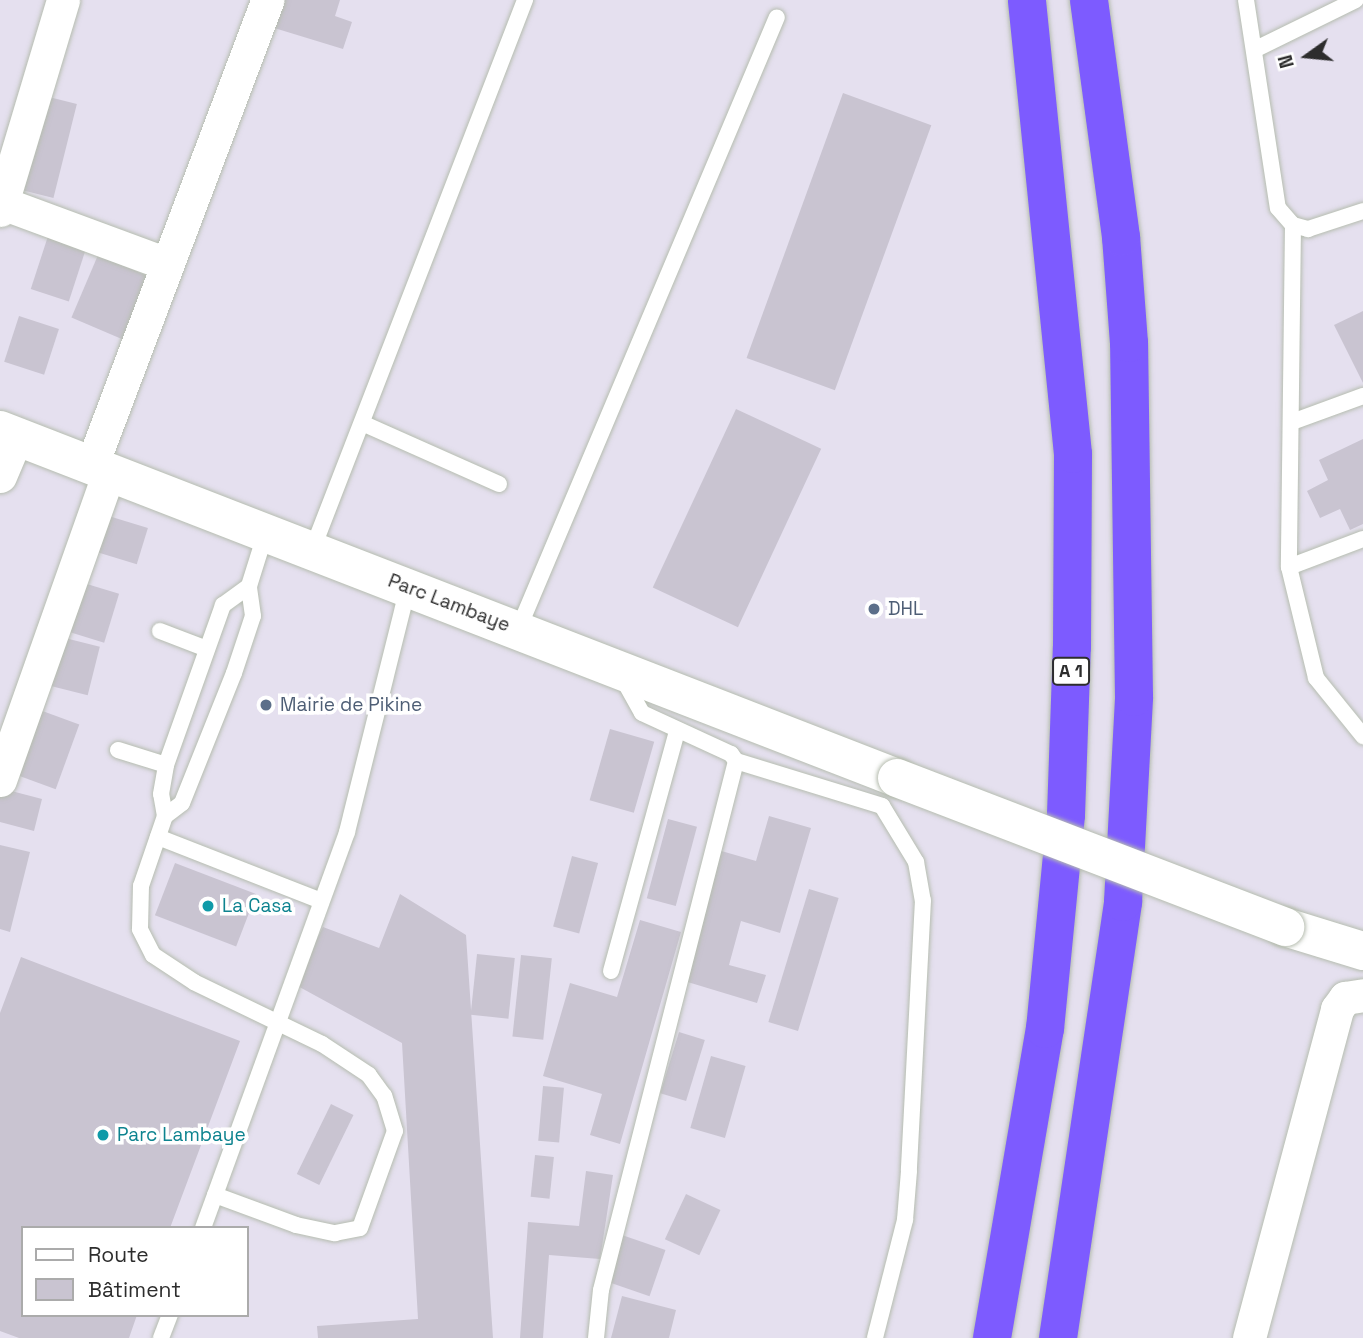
<!DOCTYPE html>
<html>
<head>
<meta charset="utf-8">
<style>
	body { margin:0 }
	#map { position:relative; width:1363px; height:1338px; overflow:hidden; background:#e5e0ef; font-family:"Space Grotesk",sans-serif }
	div>[style] { position:absolute }
	[style*='--x'] { left:calc(var(--x)*1px); top:calc(var(--y)*1px); width:calc(var(--w)*1px); rotate:calc(var(--a)*1deg) }
	.building>* { inset:0; background:#c9c4d1; transform-origin:0 0 }
	.roads { filter:drop-shadow(0 0 2px #b6bdb0) drop-shadow(0 0 2px #b6bdb0) }
	.lane>* { height:16px; margin:-8px; padding:0 8px; transform-origin:8px; border-radius:8px; background:#fff }
	.street>* { height:33px; margin:-16.5px; padding:0 16.5px; transform-origin:16.5px; border-radius:16.5px; background:#fff }
	.secondary>* { height:38px; margin:-19px; padding:0 19px; transform-origin:19px; border-radius:19px; background:#fff }
	.highway>* { height:38px; margin:-19px; padding:0 19px; transform-origin:19px; border-radius:19px; background:#7d5bff }
	.bridges { filter:drop-shadow(0 0 2px #b6bdb0) drop-shadow(0 0 2px #b6bdb0) }
	.secondary-bridge>* { height:38px; margin:-19px; padding:0 19px; transform-origin:19px; border-radius:19px; background:#fff }
	.dots>* { width:19px; height:19px; translate:-50% -50%; box-sizing:border-box; border:4px solid #fff; border-radius:50% }
	span { translate:-50% -50%; white-space:nowrap; text-align:center; line-height:1.15; -webkit-text-stroke:7px #fff; paint-order:stroke }
	.shield-label span { padding:2px 5px; background:#fff; border:2px solid; border-radius:5px; -webkit-text-stroke-width:0 }
	.shield-label { font-size:18px; color:#2d2d2d; font-weight:700 }
	.street-label { font-size:19px; color:#2d2d2d }
	.service-label { font-size:19px; color:#4e5e75 }
	.left { translate:0 -50%; text-align:left }
	.culture-label { font-size:19px; color:#0d838f }
	.legend { position:absolute; left:21px; top:1226px; width:228px; height:91px; box-sizing:border-box; background:#fff; border:2px solid #ababab; margin:0; padding:9px 12px; list-style:none; font-size:21px; color:#2d2d2d }
	.legend li { display:flex; align-items:center; gap:14px; height:35px }
	.legend b { width:35px; border:2px solid #ababab }
	.north { position:absolute; left:1272px; top:21px; width:70px; height:70px; -webkit-text-stroke:5px #fff; paint-order:stroke; rotate:255deg; font-size:19px; font-weight:700; line-height:28px; text-align:center; color:#2d2d2d }
	.north::after { content:''; display:block; margin:auto; width:24px; height:32px; background:#2d2d2d; clip-path:polygon(50% 0,100% 100%,50% 72%,0 100%) }
</style>
</head>
<body>
<div id="map">
	<div class="building">
		<i style="clip-path:polygon(279px 0,340px 0,335px 16px,352px 22px,343px 49px,271px 27px)"></i>
		<i style="left:843px;top:93px;width:94px;height:282px;rotate:20deg"></i>
		<i style="left:41px;top:95px;width:37px;height:97px;rotate:14deg"></i>
		<i style="left:49px;top:233px;width:40px;height:59px;rotate:18deg"></i>
		<i style="left:98px;top:255px;width:61px;height:68px;rotate:23deg"></i>
		<i style="clip-path:polygon(1363px 311px,1363px 383px,1334px 325px)"></i>
		<i style="left:19px;top:316px;width:42px;height:48px;rotate:18deg"></i>
		<i style="left:736px;top:409px;width:94px;height:197px;rotate:25deg"></i>
		<i style="clip-path:polygon(1363px 439px,1363px 524px,1350px 530px,1340px 509px,1320px 518px,1307px 491px,1328px 480px,1319px 460px)"></i>
		<i style="left:102px;top:514px;width:48px;height:38px;rotate:17deg"></i>
		<i style="left:77px;top:581px;width:44px;height:51px;rotate:17deg"></i>
		<i style="left:61px;top:637px;width:40px;height:50px;rotate:14deg"></i>
		<i style="left:37px;top:709px;width:45px;height:69px;rotate:20deg"></i>
		<i style="left:610px;top:729px;width:46px;height:74px;rotate:16deg"></i>
		<i style="clip-path:polygon(0 788px,42px 799px,34px 831px,0 822px)"></i>
		<i style="clip-path:polygon(769px 816px,811px 828px,780px 933px,741px 921px,729px 965px,766px 975px,757px 1003px,681px 980px,718px 850px,756px 861px)"></i>
		<i style="left:668px;top:819px;width:30px;height:82px;rotate:15deg"></i>
		<i style="clip-path:polygon(0 845px,30px 852px,10px 932px,0 929px)"></i>
		<i style="left:572px;top:856px;width:27px;height:73px;rotate:15deg"></i>
		<i style="left:175px;top:863px;width:87px;height:56px;rotate:21deg"></i>
		<i style="left:809px;top:889px;width:31px;height:139px;rotate:17deg"></i>
		<i style="clip-path:polygon(400px 894px,466px 935px,493px 1338px,318px 1338px,317px 1326px,418px 1319px,402px 1043px,294px 984px,323px 927px,379px 948px)"></i>
		<i style="clip-path:polygon(640px 920px,681px 932px,620px 1144px,590px 1135px,602px 1094px,543px 1076px,570px 983px,617px 997px)"></i>
		<i style="left:477px;top:954px;width:38px;height:61px;rotate:6deg"></i>
		<i style="left:521px;top:955px;width:31px;height:82px;rotate:6deg"></i>
		<i style="clip-path:polygon(21px 957px,240px 1041px,170px 1228px,23px 1228px,23px 1315px,137px 1315px,129px 1338px,19px 1338px,0 1331px,0 1013px)"></i>
		<i style="left:679px;top:1032px;width:27px;height:64px;rotate:17deg"></i>
		<i style="left:711px;top:1056px;width:36px;height:75px;rotate:16deg"></i>
		<i style="left:543px;top:1086px;width:21px;height:55px;rotate:5deg"></i>
		<i style="left:331px;top:1104px;width:25px;height:78px;rotate:26deg"></i>
		<i style="left:535px;top:1155px;width:19px;height:42px;rotate:6deg"></i>
		<i style="clip-path:polygon(586px 1171px,613px 1175px,600px 1259px,549px 1255px,543px 1338px,520px 1338px,528px 1222px,579px 1226px)"></i>
		<i style="left:686px;top:1194px;width:38px;height:50px;rotate:25deg"></i>
		<i style="left:622px;top:1235px;width:46px;height:49px;rotate:19deg"></i>
		<i style="clip-path:polygon(622px 1296px,676px 1310px,669px 1338px,611px 1338px)"></i>
	</div>
	<div class="roads">
		<div class="lane">
			<i style="--x:1246;--y:0;--w:210;--a:81.3"></i>
			<i style="--x:1278;--y:208;--w:23;--a:49"></i>
			<i style="--x:1293;--y:225;--w:16;--a:15"></i>
			<i style="--x:1308;--y:229;--w:58;--a:-18.1"></i>
			<i style="--x:1256;--y:49;--w:111;--a:-26.1"></i>
			<i style="--x:1293;--y:225;--w:342;--a:90.7"></i>
			<i style="--x:1289;--y:567;--w:114;--a:76.3"></i>
			<i style="--x:1316;--y:678;--w:75;--a:51"></i>
			<i style="--x:1292;--y:422;--w:76;--a:-20.1"></i>
			<i style="--x:362;--y:423;--w:150;--a:24"></i>
			<i style="--x:311;--y:553;--w:593;--a:-68.84"></i>
			<i style="--x:1289;--y:567;--w:79;--a:-20.7"></i>
			<i style="--x:518;--y:630;--w:665;--a:-67.1"></i>
			<i style="--x:160;--y:631;--w:50;--a:21"></i>
			<i style="--x:622;--y:677;--w:41;--a:60.9"></i>
			<i style="--x:642;--y:713;--w:98;--a:24.7"></i>
			<i style="--x:731;--y:754;--w:9;--a:54"></i>
			<i style="--x:736;--y:761;--w:153;--a:17.1"></i>
			<i style="--x:882;--y:806;--w:66;--a:58.7"></i>
			<i style="--x:916;--y:862;--w:39;--a:80"></i>
			<i style="--x:923;--y:900;--w:271;--a:93"></i>
			<i style="--x:909;--y:1171;--w:49;--a:94.7"></i>
			<i style="--x:905;--y:1220;--w:122;--a:104.3"></i>
			<i style="--x:118;--y:750;--w:50;--a:17.4"></i>
			<i style="--x:165;--y:816;--w:21;--a:-37"></i>
			<i style="--x:182;--y:803;--w:140;--a:-68.2"></i>
			<i style="--x:234;--y:673;--w:60;--a:-71.6"></i>
			<i style="--x:253;--y:616;--w:30;--a:-98"></i>
			<i style="--x:249;--y:586;--w:53;--a:-72.6"></i>
			<i style="--x:158;--y:837;--w:173;--a:21.4"></i>
			<i style="--x:611;--y:971;--w:249;--a:-74.6"></i>
			<i style="--x:215;--y:1195;--w:86;--a:20.3"></i>
			<i style="--x:296;--y:1225;--w:40;--a:12"></i>
			<i style="--x:335;--y:1233;--w:25;--a:-11"></i>
			<i style="--x:360;--y:1228;--w:103;--a:-70.2"></i>
			<i style="--x:395;--y:1131;--w:37;--a:-107"></i>
			<i style="--x:384;--y:1096;--w:26;--a:-126"></i>
			<i style="--x:369;--y:1075;--w:56;--a:-146.6"></i>
			<i style="--x:322;--y:1044;--w:142;--a:-154.2"></i>
			<i style="--x:194;--y:982;--w:49;--a:-146.6"></i>
			<i style="--x:153;--y:955;--w:29;--a:-117"></i>
			<i style="--x:140;--y:929;--w:43;--a:-88.7"></i>
			<i style="--x:141;--y:886;--w:74;--a:-71.1"></i>
			<i style="--x:165;--y:816;--w:22;--a:-100"></i>
			<i style="--x:161;--y:794;--w:29;--a:-80"></i>
			<i style="--x:166;--y:765;--w:170;--a:-70.4"></i>
			<i style="--x:223;--y:605;--w:32;--a:-36"></i>
			<i style="--x:203;--y:1228;--w:421;--a:-70"></i>
			<i style="--x:347;--y:832;--w:252;--a:-76"></i>
			<i style="--x:161;--y:1338;--w:25;--a:-69"></i>
			<i style="--x:596;--y:1338;--w:48;--a:-84.1"></i>
			<i style="--x:601;--y:1290;--w:546;--a:-75.68"></i>
		</div>
		<div class="street">
			<i style="--x:2;--y:203;--w:176;--a:20.3"></i>
			<i style="--x:0;--y:210;--w:219;--a:-73.3"></i>
			<i style="--x:91;--y:467;--w:499;--a:-69.3"></i>
			<i style="--x:0;--y:476;--w:43;--a:-67"></i>
			<i style="--x:0;--y:780;--w:324;--a:-70.5"></i>
			<i style="--x:1249;--y:1338;--w:341;--a:-75"></i>
			<i style="--x:1337;--y:1009;--w:14;--a:-54"></i>
			<i style="--x:1345;--y:998;--w:18;--a:-9"></i>
		</div>
		<div class="secondary">
			<i style="--x:0;--y:430;--w:962;--a:21.2"></i>
			<i style="--x:1285;--y:927;--w:82;--a:17.1"></i>
		</div>
		<div class="highway">
			<i style="--x:992;--y:1338;--w:314;--a:-80.3"></i>
			<i style="--x:1045;--y:1029;--w:215;--a:-84.4"></i>
			<i style="--x:1066;--y:815;--w:168;--a:-88"></i>
			<i style="--x:1072;--y:647;--w:193;--a:-89.7"></i>
			<i style="--x:1073;--y:454;--w:456;--a:-95.8"></i>
			<i style="--x:1058;--y:1338;--w:441;--a:-81.5"></i>
			<i style="--x:1123;--y:902;--w:205;--a:-86.9"></i>
			<i style="--x:1134;--y:697;--w:354;--a:-90.8"></i>
			<i style="--x:1129;--y:343;--w:106;--a:-94.3"></i>
			<i style="--x:1121;--y:237;--w:239;--a:-97.7"></i>
		</div>
	</div>
	<div class="bridges">
		<div class="secondary-bridge">
			<i style="--x:897;--y:778;--w:416;--a:21"></i>
		</div>
	</div>
	<div class="dots">
		<i style="left:874px;top:609px;background:#5c6f8a"></i>
		<i style="left:266px;top:705px;background:#5c6f8a"></i>
		<i style="left:208px;top:906px;background:#0f9aa8"></i>
		<i style="left:103px;top:1135px;background:#0f9aa8"></i>
	</div>
	<div class="shield-label">
		<span style="left:1071px;top:671px">A 1</span>
	</div>
	<div class="street-label">
		<span style="left:449px;top:603px;rotate:21deg">Parc Lambaye</span>
	</div>
	<div class="service-label">
		<span class="left" style="left:888px;top:609px">DHL</span>
		<span class="left" style="left:280px;top:705px">Mairie de Pikine</span>
	</div>
	<div class="culture-label">
		<span class="left" style="left:222px;top:906px">La Casa</span>
		<span class="left" style="left:117px;top:1135px">Parc Lambaye</span>
	</div>
	<ul class="legend">
	<li><b style="height:9px;background:#fff"></b>Route</li>
	<li><b style="height:19px;background:#c9c4d1"></b>Bâtiment</li>
	</ul>
	<div class="north">N</div>
</div>
</body>
</html>
